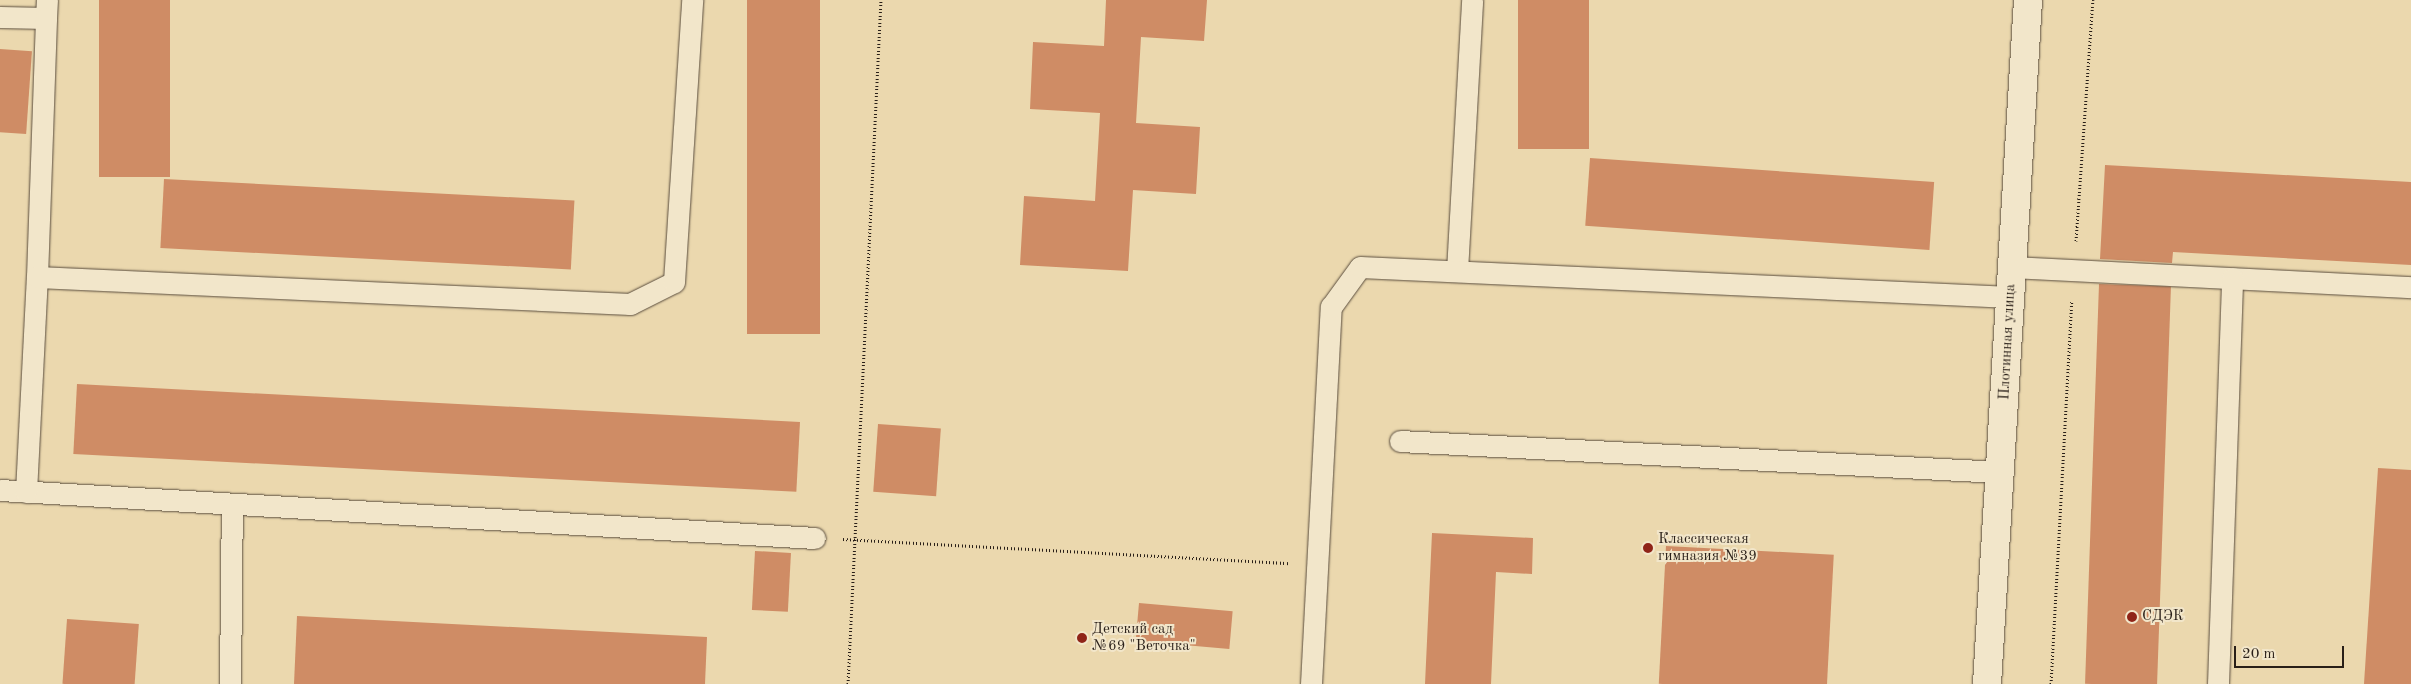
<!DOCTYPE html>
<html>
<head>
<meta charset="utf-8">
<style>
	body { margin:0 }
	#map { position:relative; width:2411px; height:684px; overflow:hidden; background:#ebd8ae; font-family:"Old Standard TT",serif }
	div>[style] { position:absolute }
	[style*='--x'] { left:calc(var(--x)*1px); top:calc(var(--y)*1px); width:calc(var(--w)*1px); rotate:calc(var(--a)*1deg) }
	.building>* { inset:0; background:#cf8c65; transform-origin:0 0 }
	.path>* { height:3px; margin-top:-1.5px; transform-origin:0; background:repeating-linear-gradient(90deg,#291f18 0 1px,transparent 0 3.5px) }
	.roads { filter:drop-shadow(0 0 1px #5a4d3e) drop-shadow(0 0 1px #5a4d3e) }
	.lane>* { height:21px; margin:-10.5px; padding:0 10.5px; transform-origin:10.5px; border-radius:10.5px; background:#f2e6ca }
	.secondary>* { height:28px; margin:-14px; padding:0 14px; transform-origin:14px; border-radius:14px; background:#f2e6ca }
	.dots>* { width:14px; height:14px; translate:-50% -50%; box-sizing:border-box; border:2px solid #f2e6ca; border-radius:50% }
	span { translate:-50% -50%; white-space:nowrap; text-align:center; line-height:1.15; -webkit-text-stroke:4px #f2e6ca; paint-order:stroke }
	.street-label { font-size:15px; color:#291f18 }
	.poi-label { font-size:15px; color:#291f18 }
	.left { translate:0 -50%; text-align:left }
	.scale { position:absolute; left:2234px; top:646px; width:110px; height:22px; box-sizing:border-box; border:2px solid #291f18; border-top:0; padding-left:6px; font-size:15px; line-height:18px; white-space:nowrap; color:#291f18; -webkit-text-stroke:4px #f2e6ca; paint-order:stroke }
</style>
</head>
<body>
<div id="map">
	<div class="building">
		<i style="left:99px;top:0;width:71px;height:177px"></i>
		<i style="left:747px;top:0;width:73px;height:334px"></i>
		<i style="clip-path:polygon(1106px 0,1207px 0,1204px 41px,1141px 37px,1136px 123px,1200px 127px,1196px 194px,1133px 190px,1128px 271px,1020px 265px,1024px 196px,1095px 201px,1100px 113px,1030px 109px,1033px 42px,1104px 46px)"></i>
		<i style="left:1518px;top:0;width:71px;height:149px"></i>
		<i style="left:0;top:49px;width:32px;height:83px;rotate:4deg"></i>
		<i style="left:1590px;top:158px;width:345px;height:68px;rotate:4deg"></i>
		<i style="clip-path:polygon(2105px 165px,2411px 182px,2411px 265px,2173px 252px,2172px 263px,2100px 259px)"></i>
		<i style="left:164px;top:179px;width:411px;height:69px;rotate:3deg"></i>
		<i style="left:2099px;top:284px;width:72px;height:400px;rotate:2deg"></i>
		<i style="left:77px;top:384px;width:724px;height:70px;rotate:3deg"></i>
		<i style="left:878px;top:424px;width:63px;height:68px;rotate:4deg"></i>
		<i style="clip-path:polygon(2378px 468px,2411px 470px,2411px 684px,2364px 684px)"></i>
		<i style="clip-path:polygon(1432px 533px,1533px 538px,1532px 574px,1496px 572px,1491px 684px,1425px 684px)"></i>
		<i style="left:1666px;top:546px;width:168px;height:138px;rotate:3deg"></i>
		<i style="left:755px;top:551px;width:36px;height:59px;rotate:3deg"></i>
		<i style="left:1139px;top:603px;width:94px;height:38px;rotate:5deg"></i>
		<i style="clip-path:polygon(297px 616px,707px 637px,705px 684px,294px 684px)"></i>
		<i style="left:67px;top:619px;width:72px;height:65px;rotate:4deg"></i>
	</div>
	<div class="path">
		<i style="--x:2076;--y:241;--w:242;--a:-86"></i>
		<i style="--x:843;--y:539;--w:447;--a:3.1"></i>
		<i style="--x:848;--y:684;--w:685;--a:-87.24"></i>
		<i style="--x:2051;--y:684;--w:385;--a:-86.9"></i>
	</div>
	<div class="roads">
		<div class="lane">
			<i style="--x:0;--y:17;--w:46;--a:1.2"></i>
			<i style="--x:46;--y:18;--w:18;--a:-87"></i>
			<i style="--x:2012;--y:267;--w:400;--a:2.9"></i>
			<i style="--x:1457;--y:271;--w:271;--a:-86.8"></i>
			<i style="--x:37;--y:277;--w:259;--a:-88"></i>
			<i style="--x:1400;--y:441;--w:601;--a:2.96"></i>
			<i style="--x:0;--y:490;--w:816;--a:3.37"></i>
			<i style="--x:26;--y:492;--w:215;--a:-87.1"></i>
			<i style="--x:37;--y:277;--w:594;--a:2.61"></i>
			<i style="--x:630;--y:304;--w:49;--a:-26.6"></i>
			<i style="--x:674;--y:282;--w:283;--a:-86.3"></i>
			<i style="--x:230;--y:684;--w:180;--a:-89.4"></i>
			<i style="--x:1311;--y:684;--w:378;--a:-87"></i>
			<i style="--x:1331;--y:307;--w:49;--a:-54.1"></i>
			<i style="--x:1360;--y:267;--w:651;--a:2.64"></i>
			<i style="--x:2218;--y:684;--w:406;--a:-88"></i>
		</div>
		<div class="secondary">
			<i style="--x:1987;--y:684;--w:685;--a:-86.57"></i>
		</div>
	</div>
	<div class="dots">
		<i style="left:1648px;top:548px;background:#8f2418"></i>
		<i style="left:2132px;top:617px;background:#8f2418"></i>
		<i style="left:1082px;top:638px;background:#8f2418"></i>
	</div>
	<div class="street-label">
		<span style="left:2008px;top:342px;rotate:-87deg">Плотинная улица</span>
	</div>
	<div class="poi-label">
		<span class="left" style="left:1658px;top:548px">Классическая<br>гимназия №39</span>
		<span class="left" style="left:2142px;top:617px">СДЭК</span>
		<span class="left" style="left:1092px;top:638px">Детский сад<br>№69 "Веточка"</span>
	</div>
	<div class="scale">20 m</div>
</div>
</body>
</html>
